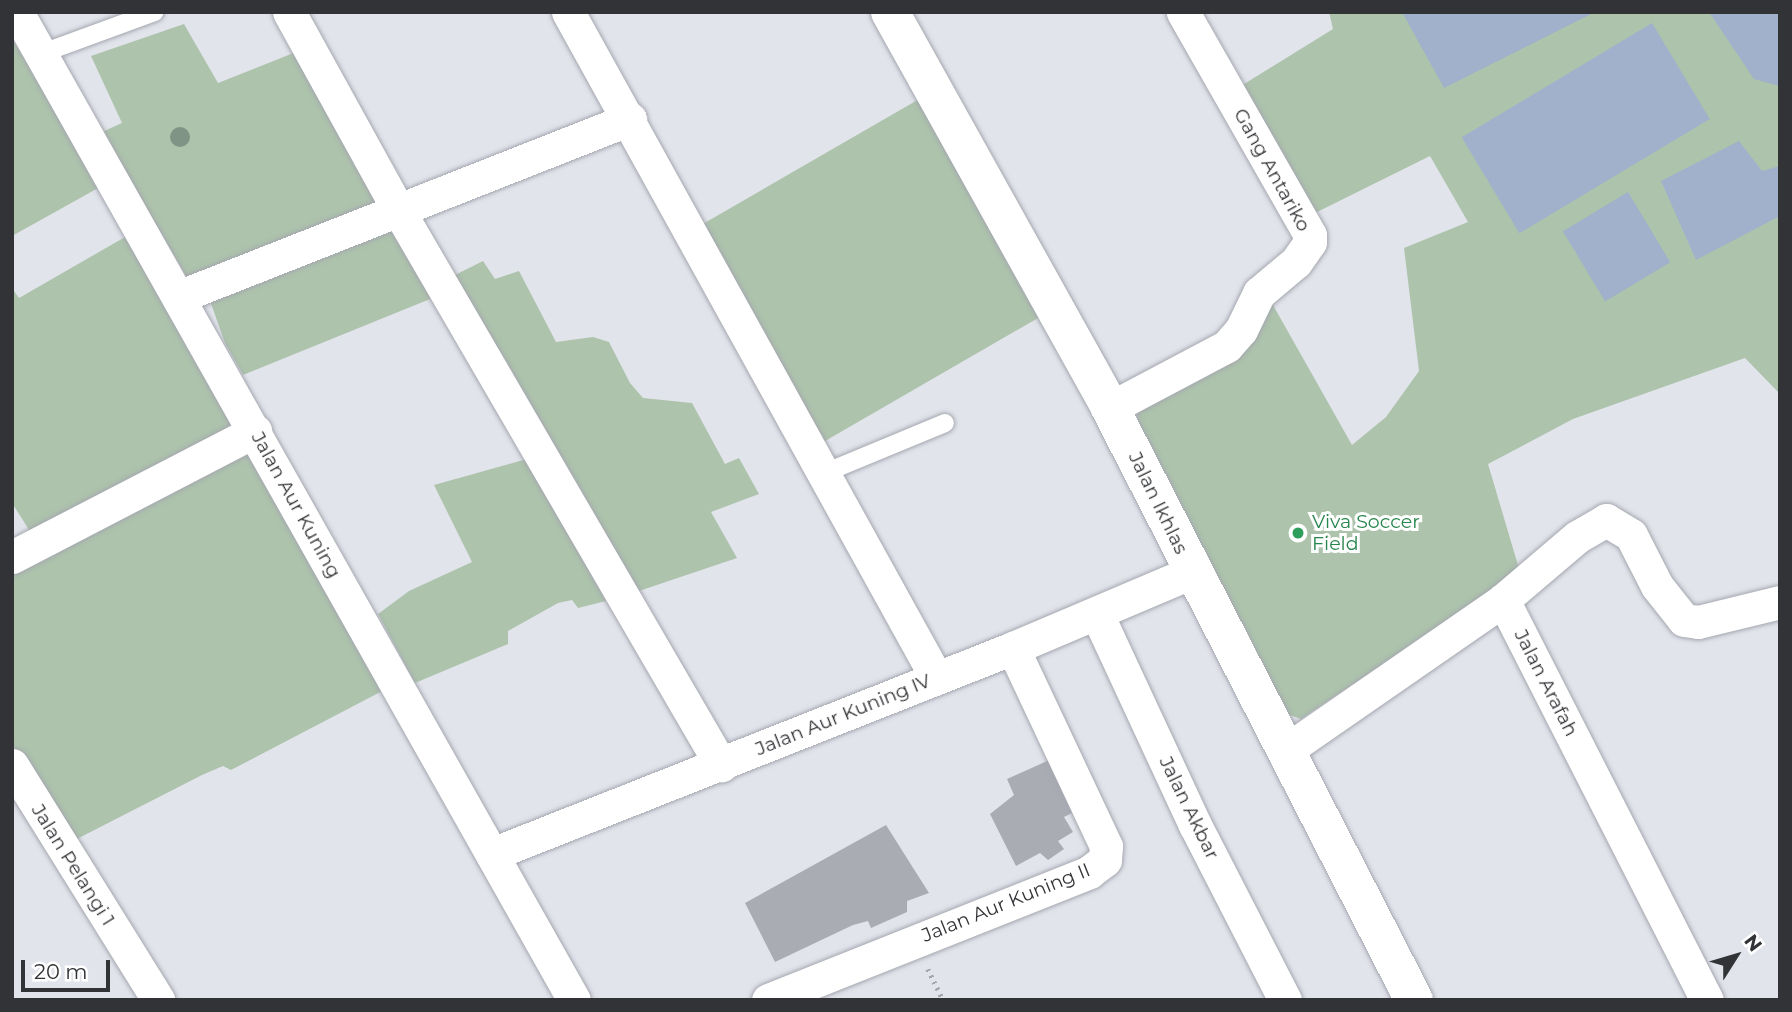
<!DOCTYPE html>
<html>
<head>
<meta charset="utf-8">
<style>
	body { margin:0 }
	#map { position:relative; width:1792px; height:1012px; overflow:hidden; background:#e2e4ec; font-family:Montserrat,sans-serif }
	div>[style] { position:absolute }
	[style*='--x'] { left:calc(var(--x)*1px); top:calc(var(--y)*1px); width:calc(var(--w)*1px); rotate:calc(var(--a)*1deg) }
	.green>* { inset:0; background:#adc3ac; transform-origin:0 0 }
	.water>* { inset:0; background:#a1b1cb; transform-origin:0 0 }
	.building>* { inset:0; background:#a9acb3 }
	.path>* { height:4.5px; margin-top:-2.25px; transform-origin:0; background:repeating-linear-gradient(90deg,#a5a6ad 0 2px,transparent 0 7px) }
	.roads { filter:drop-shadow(0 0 2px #a5a7af) drop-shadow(0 0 2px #a5a7af) }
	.lane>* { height:18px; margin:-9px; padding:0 9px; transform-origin:9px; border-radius:9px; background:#fff }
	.street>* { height:33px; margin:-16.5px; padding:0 16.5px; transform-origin:16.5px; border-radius:16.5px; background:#fff }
	.secondary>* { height:38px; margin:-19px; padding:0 19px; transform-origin:19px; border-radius:19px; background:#fff }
	.trees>* { width:20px; height:20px; margin:-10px; border-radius:50%; background:#7f9484 }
	.dots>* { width:19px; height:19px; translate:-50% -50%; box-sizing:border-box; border:4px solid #fff; border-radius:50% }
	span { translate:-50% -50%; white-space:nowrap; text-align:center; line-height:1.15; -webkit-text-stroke:6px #fff; paint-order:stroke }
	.street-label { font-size:19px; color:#323336 }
	.leisure-label { font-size:19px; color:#27864d }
	.left { translate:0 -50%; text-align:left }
	.frame { position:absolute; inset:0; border:14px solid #323336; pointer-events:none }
	.north { position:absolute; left:1701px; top:921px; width:70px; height:70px; -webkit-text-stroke:5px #fff; paint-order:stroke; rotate:53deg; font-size:19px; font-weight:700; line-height:28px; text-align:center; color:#323336 }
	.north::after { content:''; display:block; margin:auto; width:24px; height:32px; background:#323336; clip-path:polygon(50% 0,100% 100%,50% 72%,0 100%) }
	.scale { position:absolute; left:21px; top:960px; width:89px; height:32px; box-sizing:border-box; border:4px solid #323336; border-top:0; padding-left:9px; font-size:21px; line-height:24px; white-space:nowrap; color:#323336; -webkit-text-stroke:5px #fff; paint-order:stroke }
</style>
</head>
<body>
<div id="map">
	<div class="green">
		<i style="clip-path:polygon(1329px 12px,1780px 12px,1780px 394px,1745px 358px,1573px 419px,1488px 464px,1520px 572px,1301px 719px,1287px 714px,1140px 430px,1136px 409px,1269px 298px,1352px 445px,1386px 417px,1419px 371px,1404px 248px,1468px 222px,1430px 156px,1307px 217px,1236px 89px,1333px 29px)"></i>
		<i style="clip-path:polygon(184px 24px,218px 83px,301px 50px,387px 202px,189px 281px,102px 132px,122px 123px,91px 56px)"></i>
		<i style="clip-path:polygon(12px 38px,100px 187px,12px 236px)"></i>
		<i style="left:921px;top:98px;width:249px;height:255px;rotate:60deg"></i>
		<i style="clip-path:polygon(397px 220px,440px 295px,243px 375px,225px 343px,209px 298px)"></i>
		<i style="clip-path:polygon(132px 233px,237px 424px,33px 536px,12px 503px,12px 288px,19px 298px)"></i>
		<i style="clip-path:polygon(483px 261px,495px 279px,519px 271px,556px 342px,593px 337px,609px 342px,630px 383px,643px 398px,692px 403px,725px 464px,739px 458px,759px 494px,711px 512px,737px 558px,639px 591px,501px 353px,473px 316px,455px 275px)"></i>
		<i style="clip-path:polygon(248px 445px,388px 688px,231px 770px,223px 766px,202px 775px,69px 843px,12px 743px,12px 570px)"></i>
		<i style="clip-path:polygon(527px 459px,606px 601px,578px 608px,572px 600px,558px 603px,508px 631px,508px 644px,415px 683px,378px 614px,409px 591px,472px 562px,434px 485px)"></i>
	</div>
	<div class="water">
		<i style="clip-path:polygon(1402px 12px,1595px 12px,1444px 88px)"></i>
		<i style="clip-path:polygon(1709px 12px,1780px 12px,1780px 86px,1754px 79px)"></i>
		<i style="left:1652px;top:23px;width:112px;height:222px;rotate:59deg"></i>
		<i style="clip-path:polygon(1739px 141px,1762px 171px,1780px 166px,1780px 216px,1696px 260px,1661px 181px)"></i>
		<i style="left:1628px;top:192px;width:82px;height:76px;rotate:59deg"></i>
	</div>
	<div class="building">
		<i style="clip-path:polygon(1056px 757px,1080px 809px,1064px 817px,1073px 832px,1058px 841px,1064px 849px,1048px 860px,1040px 853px,1016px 866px,990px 814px,1014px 795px,1007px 779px)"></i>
		<i style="clip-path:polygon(886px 825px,929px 893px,907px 901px,907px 912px,871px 928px,868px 921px,853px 925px,775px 962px,745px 903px)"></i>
	</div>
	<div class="path">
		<i style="--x:928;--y:969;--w:34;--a:64"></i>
	</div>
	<div class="roads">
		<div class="lane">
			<i style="--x:40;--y:54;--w:122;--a:-20.1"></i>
			<i style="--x:822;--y:474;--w:133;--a:-22.5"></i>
		</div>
		<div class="street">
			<i style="--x:17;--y:12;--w:1134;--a:60.59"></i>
			<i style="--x:289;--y:12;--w:230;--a:61.1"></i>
			<i style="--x:400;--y:213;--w:639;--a:59.82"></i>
			<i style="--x:568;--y:12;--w:760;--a:61.04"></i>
			<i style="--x:178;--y:297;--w:486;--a:-21.5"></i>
			<i style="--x:1110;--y:408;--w:132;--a:-27.9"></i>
			<i style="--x:1227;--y:346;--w:21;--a:-49"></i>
			<i style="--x:1241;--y:330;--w:41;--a:-64.1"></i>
			<i style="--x:1259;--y:293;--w:48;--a:-40"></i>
			<i style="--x:1296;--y:262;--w:24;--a:-55"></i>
			<i style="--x:1310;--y:242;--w:7;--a:-90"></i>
			<i style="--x:1310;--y:235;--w:257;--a:-119.7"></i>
			<i style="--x:12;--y:557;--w:274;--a:-27.4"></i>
			<i style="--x:1503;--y:600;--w:449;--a:63"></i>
			<i style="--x:1097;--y:614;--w:233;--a:65.1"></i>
			<i style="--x:1195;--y:825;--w:197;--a:62.8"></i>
			<i style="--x:1288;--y:749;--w:262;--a:-34.7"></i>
			<i style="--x:1503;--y:600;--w:97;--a:-40.4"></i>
			<i style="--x:1577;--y:537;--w:34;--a:-30"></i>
			<i style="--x:1606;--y:520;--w:29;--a:31"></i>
			<i style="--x:1631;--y:535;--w:57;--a:63"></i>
			<i style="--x:1657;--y:586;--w:43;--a:51.5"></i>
			<i style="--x:1684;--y:620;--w:14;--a:8"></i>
			<i style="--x:1698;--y:622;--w:84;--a:-13.7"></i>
			<i style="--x:12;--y:765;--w:277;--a:58.1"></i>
			<i style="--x:492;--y:854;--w:560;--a:-21.57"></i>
			<i style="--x:1013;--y:648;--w:194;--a:-23"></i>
			<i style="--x:768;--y:1000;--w:346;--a:-21.7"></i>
			<i style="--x:1089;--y:872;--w:20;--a:-37"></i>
			<i style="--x:1105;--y:860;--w:14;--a:-86"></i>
			<i style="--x:1106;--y:846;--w:219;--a:-115.2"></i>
		</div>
		<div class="secondary">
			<i style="--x:890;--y:12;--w:453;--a:60.9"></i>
			<i style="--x:1110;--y:408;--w:665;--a:62.82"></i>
		</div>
	</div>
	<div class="trees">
		<i style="left:180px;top:137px"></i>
	</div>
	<div class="dots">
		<i style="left:1298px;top:533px;background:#2e9e5b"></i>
	</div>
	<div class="street-label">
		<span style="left:1272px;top:170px;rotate:61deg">Gang Antariko</span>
		<span style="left:1158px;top:503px;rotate:64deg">Jalan Ikhlas</span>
		<span style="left:296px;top:505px;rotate:61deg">Jalan Aur Kuning</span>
		<span style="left:1546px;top:683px;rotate:63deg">Jalan Arafah</span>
		<span style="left:843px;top:715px;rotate:-22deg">Jalan Aur Kuning IV</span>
		<span style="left:1189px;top:808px;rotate:64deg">Jalan Akbar</span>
		<span style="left:73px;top:865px;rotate:58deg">Jalan Pelangi 1</span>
		<span style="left:1006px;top:903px;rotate:-22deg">Jalan Aur Kuning II</span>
	</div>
	<div class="leisure-label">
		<span class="left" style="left:1312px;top:533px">Viva Soccer<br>Field</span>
	</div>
	<div class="frame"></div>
	<div class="north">N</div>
	<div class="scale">20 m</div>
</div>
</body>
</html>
